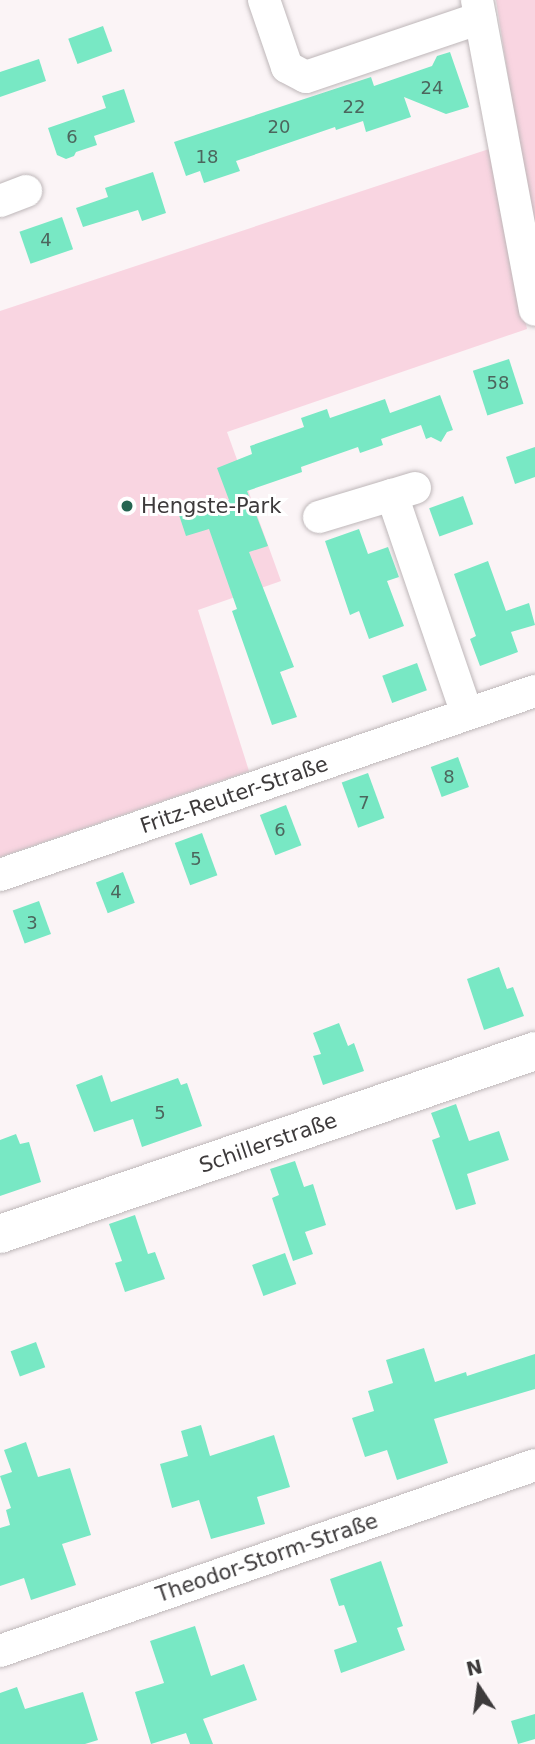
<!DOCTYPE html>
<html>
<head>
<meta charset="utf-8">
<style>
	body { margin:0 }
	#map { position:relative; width:535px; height:1744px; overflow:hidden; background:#fbf4f6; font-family:"DejaVu Sans",sans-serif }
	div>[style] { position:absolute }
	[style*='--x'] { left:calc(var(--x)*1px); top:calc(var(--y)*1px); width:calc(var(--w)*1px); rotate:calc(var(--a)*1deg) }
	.green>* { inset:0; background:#f9d5e1 }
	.building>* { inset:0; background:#78e8c4; transform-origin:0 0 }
	.roads { filter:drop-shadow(0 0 2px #beb7b9) drop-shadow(0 0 2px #beb7b9) }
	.street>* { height:32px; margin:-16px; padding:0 16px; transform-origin:16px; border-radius:16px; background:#fff }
	.secondary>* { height:38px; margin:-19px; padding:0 19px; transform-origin:19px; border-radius:19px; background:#fff }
	.dots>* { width:19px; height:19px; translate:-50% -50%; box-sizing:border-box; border:4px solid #fff; border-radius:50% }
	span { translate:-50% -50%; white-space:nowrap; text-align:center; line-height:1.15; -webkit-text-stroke:6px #fff; paint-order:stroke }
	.number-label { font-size:18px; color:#4c665d }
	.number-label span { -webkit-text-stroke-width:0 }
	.poi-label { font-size:21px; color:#3d3a3b }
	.left { translate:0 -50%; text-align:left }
	.street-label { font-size:21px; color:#3d3a3b }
	.north { position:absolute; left:444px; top:1653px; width:70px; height:70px; -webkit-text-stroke:5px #fff; paint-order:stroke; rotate:347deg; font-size:19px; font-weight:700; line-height:28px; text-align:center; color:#3d3a3b }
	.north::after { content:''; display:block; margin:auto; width:24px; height:32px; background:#3d3a3b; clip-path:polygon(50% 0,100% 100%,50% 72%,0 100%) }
</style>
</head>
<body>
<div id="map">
	<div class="green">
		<i style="clip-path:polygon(496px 0,535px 0,535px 238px,518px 140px)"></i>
		<i style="clip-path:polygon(492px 148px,527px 329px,227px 432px,281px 581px,198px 610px,249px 771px,0 857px,0 311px)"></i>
	</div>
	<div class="building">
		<i style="left:103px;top:26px;width:27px;height:37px;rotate:70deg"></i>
		<i style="clip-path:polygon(450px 52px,469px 107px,446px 114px,404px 97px,411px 117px,366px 132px,363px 121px,336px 130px,335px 127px,236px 161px,240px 171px,204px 183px,200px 171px,186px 176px,174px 142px,371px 77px,374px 86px,432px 66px,437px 56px)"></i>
		<i style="clip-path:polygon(39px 59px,46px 81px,0 97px,0 72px)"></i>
		<i style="clip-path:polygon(124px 89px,135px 122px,94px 136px,97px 145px,76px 152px,74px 156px,66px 159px,57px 155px,48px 128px,106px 108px,102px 96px)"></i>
		<i style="clip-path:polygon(153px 172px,166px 213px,142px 221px,138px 210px,83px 227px,76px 208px,108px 197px,105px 188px)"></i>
		<i style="left:62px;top:217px;width:34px;height:45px;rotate:71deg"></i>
		<i style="left:509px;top:359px;width:47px;height:38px;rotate:72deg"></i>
		<i style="clip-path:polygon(440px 395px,453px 430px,447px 432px,441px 442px,431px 437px,426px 439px,421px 425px,381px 439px,383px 445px,360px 453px,358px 447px,301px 467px,302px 472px,247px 491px,268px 546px,249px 552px,294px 667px,280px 672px,297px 717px,272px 725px,232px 611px,237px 609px,209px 529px,186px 536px,179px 515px,229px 500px,217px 468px,252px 454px,250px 446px,304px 427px,301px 418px,327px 409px,330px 418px,385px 399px,390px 413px)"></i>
		<i style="clip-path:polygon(535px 447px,535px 477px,515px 484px,506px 457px)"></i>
		<i style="left:463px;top:496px;width:30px;height:36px;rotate:70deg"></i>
		<i style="clip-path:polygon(359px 529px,368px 554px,388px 547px,399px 577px,387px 581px,404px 626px,369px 639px,359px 611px,350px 615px,325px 541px)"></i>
		<i style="clip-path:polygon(488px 561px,506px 611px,529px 603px,535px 625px,511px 632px,518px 652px,480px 666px,470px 639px,476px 636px,454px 574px)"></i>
		<i style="left:417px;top:663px;width:29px;height:37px;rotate:70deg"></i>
		<i style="left:458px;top:757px;width:32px;height:29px;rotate:70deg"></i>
		<i style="left:368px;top:773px;width:48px;height:28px;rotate:70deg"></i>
		<i style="left:286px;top:805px;width:43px;height:28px;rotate:69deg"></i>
		<i style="left:202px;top:833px;width:45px;height:29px;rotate:70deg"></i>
		<i style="left:123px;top:872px;width:33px;height:29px;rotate:69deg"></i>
		<i style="left:39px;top:901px;width:35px;height:28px;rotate:70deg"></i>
		<i style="clip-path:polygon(499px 967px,507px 989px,513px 987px,524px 1016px,484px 1030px,467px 979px)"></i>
		<i style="clip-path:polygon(339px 1023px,348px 1046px,354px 1043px,364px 1071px,323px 1085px,313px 1056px,321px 1054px,313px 1033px)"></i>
		<i style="clip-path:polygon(102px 1075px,111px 1102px,178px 1078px,181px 1085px,187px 1083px,202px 1126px,142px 1147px,133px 1119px,94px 1132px,76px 1085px)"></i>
		<i style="clip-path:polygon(456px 1104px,469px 1141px,499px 1131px,509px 1160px,467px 1174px,476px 1204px,456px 1210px,432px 1140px,440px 1137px,431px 1113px)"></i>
		<i style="clip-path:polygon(16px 1134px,20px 1144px,29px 1142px,41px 1182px,0 1196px,0 1140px)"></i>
		<i style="clip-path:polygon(295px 1161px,304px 1187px,313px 1184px,326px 1225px,305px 1232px,313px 1254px,293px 1261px,272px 1198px,279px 1195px,270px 1169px)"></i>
		<i style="clip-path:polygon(135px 1215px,148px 1254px,155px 1252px,165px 1279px,125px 1292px,115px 1263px,122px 1261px,109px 1224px)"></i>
		<i style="left:285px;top:1253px;width:33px;height:35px;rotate:70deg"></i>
		<i style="left:36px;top:1342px;width:27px;height:27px;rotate:70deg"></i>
		<i style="clip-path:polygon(424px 1348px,435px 1382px,466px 1372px,467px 1376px,535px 1354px,535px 1389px,434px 1419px,448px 1463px,397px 1480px,387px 1450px,365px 1457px,352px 1418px,374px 1411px,368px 1391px,393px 1383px,386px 1360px)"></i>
		<i style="clip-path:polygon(201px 1425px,210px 1456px,274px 1435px,290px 1487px,257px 1497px,265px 1524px,211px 1539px,199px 1500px,172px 1508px,160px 1464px,188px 1456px,181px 1431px)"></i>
		<i style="clip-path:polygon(26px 1442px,38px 1477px,70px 1468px,91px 1535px,62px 1544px,76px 1585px,31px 1600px,24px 1578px,0 1586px,0 1528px,10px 1525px,6px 1510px,11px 1508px,0 1476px,12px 1472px,4px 1450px)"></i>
		<i style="clip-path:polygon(381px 1561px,403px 1626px,397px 1628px,405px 1650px,341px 1673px,334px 1650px,357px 1642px,344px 1605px,339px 1606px,330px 1579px)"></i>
		<i style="clip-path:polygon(195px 1626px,211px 1676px,244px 1664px,257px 1700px,203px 1719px,213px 1744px,190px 1744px,186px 1733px,151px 1744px,135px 1692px,164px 1683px,150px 1641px)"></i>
		<i style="clip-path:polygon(17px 1687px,25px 1709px,83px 1692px,98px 1740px,85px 1744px,0 1744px,0 1693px)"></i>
		<i style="clip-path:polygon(535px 1714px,535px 1739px,518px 1744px,511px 1721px)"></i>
	</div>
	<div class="roads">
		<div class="street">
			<i style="--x:264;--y:0;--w:71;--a:71.1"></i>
			<i style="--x:287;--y:67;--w:21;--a:28"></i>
			<i style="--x:306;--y:77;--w:184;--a:-18.7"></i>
			<i style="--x:477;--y:0;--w:315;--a:79.4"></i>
			<i style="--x:0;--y:201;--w:28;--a:-21"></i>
			<i style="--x:415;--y:488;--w:24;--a:163"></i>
			<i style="--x:392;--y:495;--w:231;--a:71.1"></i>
			<i style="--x:319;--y:517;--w:76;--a:-16.8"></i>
			<i style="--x:0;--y:875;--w:566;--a:-18.98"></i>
			<i style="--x:0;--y:1651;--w:566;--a:-19.17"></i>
		</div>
		<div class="secondary">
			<i style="--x:0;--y:1234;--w:565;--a:-18.88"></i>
		</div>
	</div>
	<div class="dots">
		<i style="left:127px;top:506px;background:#256451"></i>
	</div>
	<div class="number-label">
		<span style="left:432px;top:88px">24</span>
		<span style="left:354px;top:107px">22</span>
		<span style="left:279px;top:127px">20</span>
		<span style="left:72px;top:137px">6</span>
		<span style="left:207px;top:157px">18</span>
		<span style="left:46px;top:240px">4</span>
		<span style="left:498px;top:383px">58</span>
		<span style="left:449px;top:777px">8</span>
		<span style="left:364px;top:803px">7</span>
		<span style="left:280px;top:830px">6</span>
		<span style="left:196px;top:859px">5</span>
		<span style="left:116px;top:892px">4</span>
		<span style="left:32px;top:923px">3</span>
		<span style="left:160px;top:1113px">5</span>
	</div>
	<div class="poi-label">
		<span class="left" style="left:141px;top:506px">Hengste-Park</span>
	</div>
	<div class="street-label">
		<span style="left:234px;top:795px;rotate:-19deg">Fritz-Reuter-Straße</span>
		<span style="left:268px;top:1143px;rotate:-19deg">Schillerstraße</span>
		<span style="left:267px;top:1558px;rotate:-19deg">Theodor-Storm-Straße</span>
	</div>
	<div class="north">N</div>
</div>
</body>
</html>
